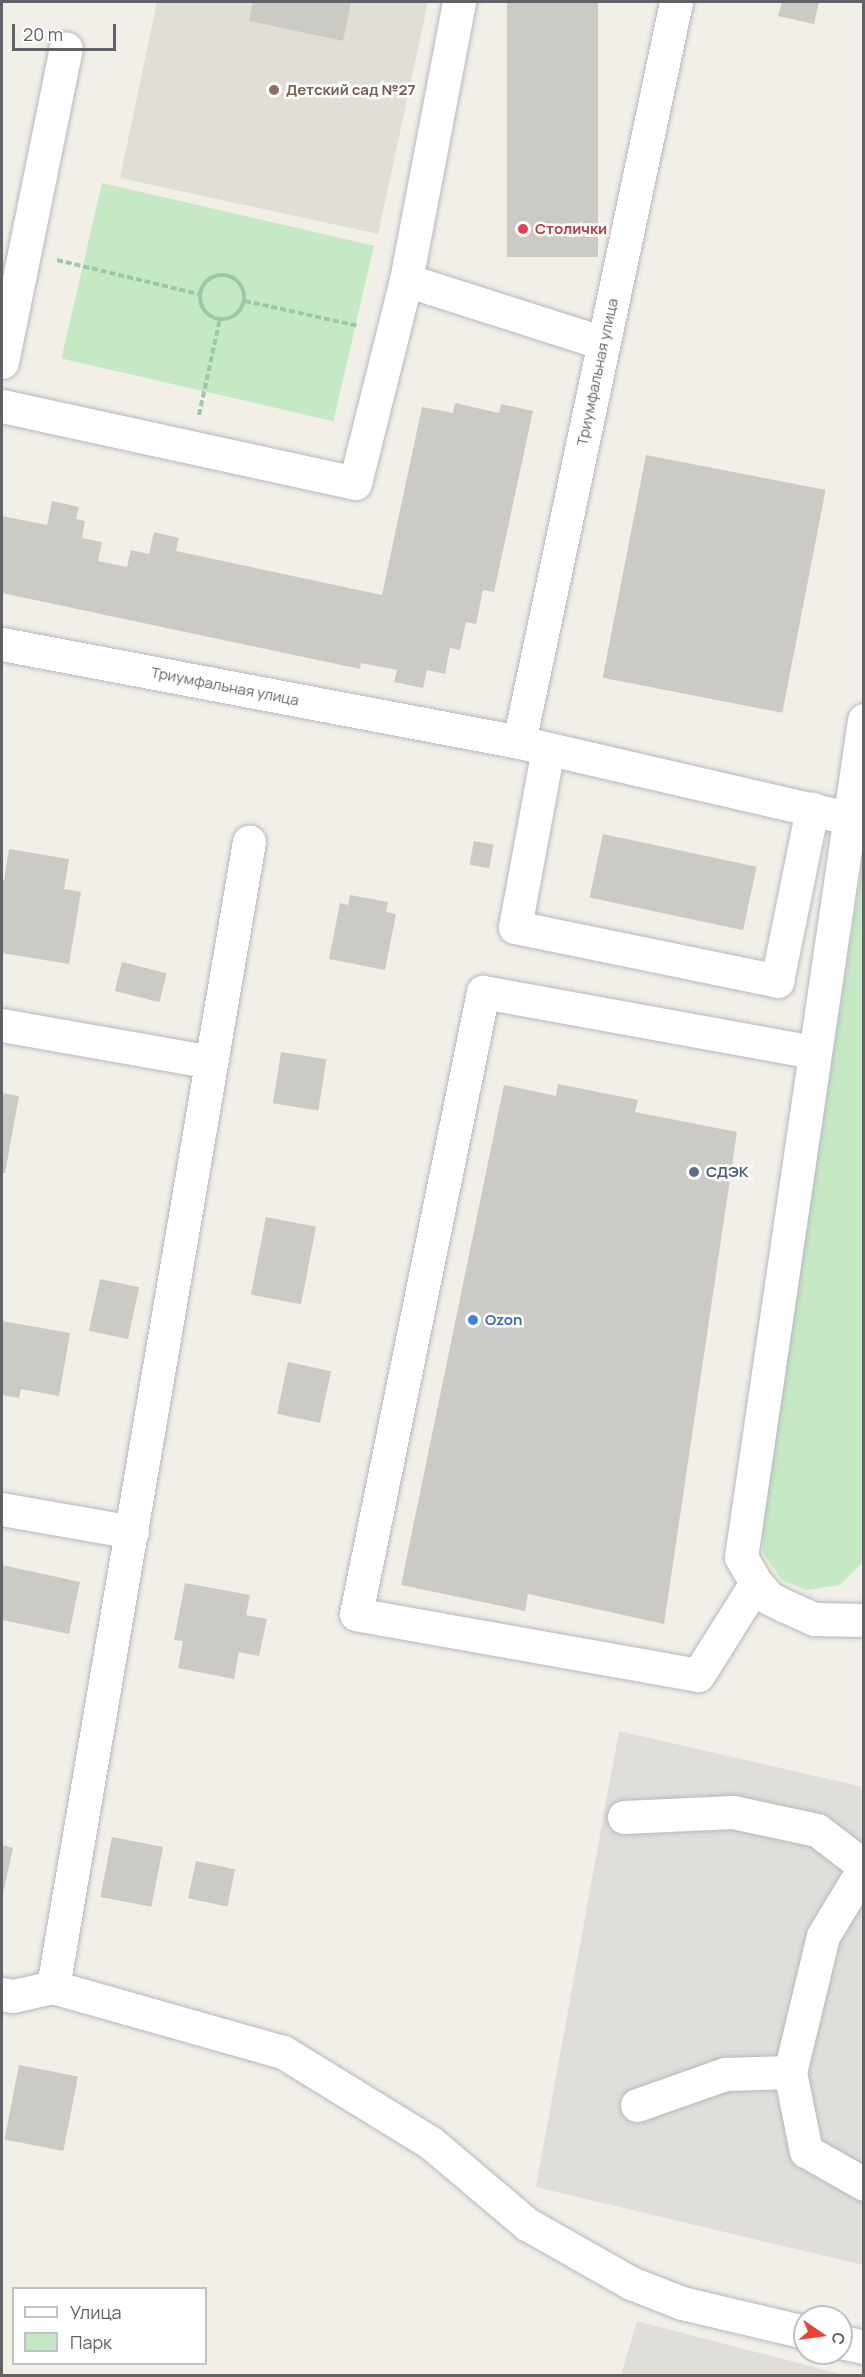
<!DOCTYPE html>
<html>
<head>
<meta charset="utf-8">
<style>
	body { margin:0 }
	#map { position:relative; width:865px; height:2377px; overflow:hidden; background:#f1efe8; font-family:Manrope,sans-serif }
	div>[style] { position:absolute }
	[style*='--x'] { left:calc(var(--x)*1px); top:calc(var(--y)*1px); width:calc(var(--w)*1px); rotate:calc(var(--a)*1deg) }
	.industrial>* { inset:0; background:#e0deda }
	.education>* { inset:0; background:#e1ded6 }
	.green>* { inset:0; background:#c5e8c5; transform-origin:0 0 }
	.building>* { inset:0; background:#cccac5; transform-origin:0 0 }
	.path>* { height:4px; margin-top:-2px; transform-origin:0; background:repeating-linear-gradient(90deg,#9cc7a9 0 6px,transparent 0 9px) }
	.path>.ring { margin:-2px; padding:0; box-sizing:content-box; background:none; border:4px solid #9cc7a9; border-radius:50% }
	.roads { filter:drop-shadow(0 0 2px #b5b8bc) drop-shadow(0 0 2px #b5b8bc) }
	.minor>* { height:33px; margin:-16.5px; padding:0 16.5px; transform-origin:16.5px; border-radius:16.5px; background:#fff }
	.dots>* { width:16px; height:16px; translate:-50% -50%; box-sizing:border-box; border:3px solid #fff; border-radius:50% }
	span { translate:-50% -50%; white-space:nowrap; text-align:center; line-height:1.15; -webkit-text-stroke:5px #fff; paint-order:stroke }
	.education-label { font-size:15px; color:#785e54; font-weight:700 }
	.left { translate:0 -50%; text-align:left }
	.health-label { font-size:15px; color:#be3a42; font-weight:700 }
	.street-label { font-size:15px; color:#5f6368 }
	.service-label { font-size:15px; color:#4e5e75; font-weight:700 }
	.shop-label { font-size:15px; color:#366cbe; font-weight:700 }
	.frame { position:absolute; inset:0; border:3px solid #5f6368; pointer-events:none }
	.legend { position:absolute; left:12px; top:2287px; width:195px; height:78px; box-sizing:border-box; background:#fff; border:2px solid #bfc1c3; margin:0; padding:8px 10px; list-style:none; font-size:18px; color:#5f6368 }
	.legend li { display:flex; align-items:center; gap:12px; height:30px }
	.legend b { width:30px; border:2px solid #bfc1c3 }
	.north { position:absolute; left:793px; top:2305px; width:60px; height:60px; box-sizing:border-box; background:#fff; border:2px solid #bfc1c3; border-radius:50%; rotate:103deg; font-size:16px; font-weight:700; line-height:24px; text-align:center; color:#5f6368 }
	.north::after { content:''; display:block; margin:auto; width:21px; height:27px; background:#ea4335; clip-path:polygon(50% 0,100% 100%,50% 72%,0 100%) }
	.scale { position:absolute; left:12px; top:24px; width:104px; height:27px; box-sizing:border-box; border:3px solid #5f6368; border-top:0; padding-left:8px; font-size:18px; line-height:21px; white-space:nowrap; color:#5f6368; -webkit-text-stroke:4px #fff; paint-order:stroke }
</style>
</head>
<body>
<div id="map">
	<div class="industrial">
		<i style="clip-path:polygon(619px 1731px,863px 1787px,863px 2265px,536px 2187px)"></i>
		<i style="clip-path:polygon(637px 2321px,844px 2375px,621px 2375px)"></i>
	</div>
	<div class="education">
		<i style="clip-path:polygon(157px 2px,428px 2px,378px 234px,120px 178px)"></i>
	</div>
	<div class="green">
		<i style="left:102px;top:183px;width:279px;height:180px;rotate:13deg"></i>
		<i style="clip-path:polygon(863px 858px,863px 1562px,840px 1585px,806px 1590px,782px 1580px,763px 1553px,762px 1519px)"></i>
	</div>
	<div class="building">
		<i style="clip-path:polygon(253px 2px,351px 2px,343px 41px,249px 21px)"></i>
		<i style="left:507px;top:2px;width:91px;height:255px"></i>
		<i style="clip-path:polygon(782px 2px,819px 2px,814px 24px,778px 16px)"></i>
		<i style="clip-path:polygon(455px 403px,499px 413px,501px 404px,533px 411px,494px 592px,483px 590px,476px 624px,466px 622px,460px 650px,450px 648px,445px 674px,427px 670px,423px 688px,394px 682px,397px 670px,361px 663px,360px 669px,2px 593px,2px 516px,47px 525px,52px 501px,79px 507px,76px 519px,85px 521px,82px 538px,102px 542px,98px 561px,127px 567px,131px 550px,149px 554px,154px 532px,179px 538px,176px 551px,382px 595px,422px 407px,453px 413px)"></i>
		<i style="left:646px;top:455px;width:183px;height:227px;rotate:11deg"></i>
		<i style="left:603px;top:834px;width:157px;height:65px;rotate:12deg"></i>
		<i style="left:474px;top:841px;width:20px;height:24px;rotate:11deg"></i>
		<i style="clip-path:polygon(9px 849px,69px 859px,64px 889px,81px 892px,69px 964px,2px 953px,2px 880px,4px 880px)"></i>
		<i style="clip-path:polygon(350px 895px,388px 902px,386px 912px,396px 914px,385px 970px,329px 959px,340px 903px,348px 905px)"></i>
		<i style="left:122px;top:962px;width:46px;height:30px;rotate:14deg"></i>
		<i style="left:281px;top:1052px;width:46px;height:52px;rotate:9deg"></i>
		<i style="clip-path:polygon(558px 1084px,638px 1100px,635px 1112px,737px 1132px,664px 1624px,528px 1594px,525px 1611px,401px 1585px,504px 1085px,556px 1096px)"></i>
		<i style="clip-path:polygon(2px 1093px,19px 1096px,5px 1173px,2px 1173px)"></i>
		<i style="left:266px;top:1217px;width:51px;height:79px;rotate:11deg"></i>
		<i style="left:100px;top:1279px;width:40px;height:53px;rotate:12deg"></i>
		<i style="clip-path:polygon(2px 1321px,70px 1333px,59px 1396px,21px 1389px,19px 1398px,2px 1395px)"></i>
		<i style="left:288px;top:1362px;width:44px;height:53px;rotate:12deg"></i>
		<i style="clip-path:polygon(2px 1565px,80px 1582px,69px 1634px,2px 1620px)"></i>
		<i style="clip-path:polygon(185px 1583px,250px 1595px,246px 1615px,267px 1619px,259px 1656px,239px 1652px,234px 1679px,178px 1668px,183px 1641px,174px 1640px)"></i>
		<i style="left:112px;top:1837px;width:52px;height:61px;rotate:11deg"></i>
		<i style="clip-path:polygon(2px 1845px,13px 1848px,2px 1898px)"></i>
		<i style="left:196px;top:1861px;width:40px;height:38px;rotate:12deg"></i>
		<i style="left:19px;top:2065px;width:60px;height:76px;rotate:11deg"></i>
	</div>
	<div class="path">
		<i style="--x:57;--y:260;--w:146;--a:13.5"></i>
		<i class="ring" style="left:200px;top:275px;width:40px;height:40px"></i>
		<i style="--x:245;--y:301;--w:117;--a:12.4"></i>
		<i style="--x:199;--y:415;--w:98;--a:-77.7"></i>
	</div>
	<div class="roads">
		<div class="minor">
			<i style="--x:406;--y:280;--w:207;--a:17.7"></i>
			<i style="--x:2;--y:362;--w:320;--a:-78.5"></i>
			<i style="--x:2;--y:406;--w:361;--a:12.3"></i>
			<i style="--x:355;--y:483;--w:209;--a:-75.9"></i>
			<i style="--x:406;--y:280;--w:283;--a:-79.2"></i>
			<i style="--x:2;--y:644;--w:526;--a:10.73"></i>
			<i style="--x:519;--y:742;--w:338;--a:13"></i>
			<i style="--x:864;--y:720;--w:846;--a:98.36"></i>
			<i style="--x:741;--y:1557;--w:30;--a:60"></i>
			<i style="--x:756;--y:1583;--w:20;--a:49"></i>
			<i style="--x:769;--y:1598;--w:18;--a:27"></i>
			<i style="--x:785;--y:1606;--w:32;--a:24"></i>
			<i style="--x:814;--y:1619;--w:50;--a:1.1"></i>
			<i style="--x:519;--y:742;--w:756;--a:-78.02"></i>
			<i style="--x:548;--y:749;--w:181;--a:100.5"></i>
			<i style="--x:515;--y:927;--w:268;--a:11.6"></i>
			<i style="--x:777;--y:981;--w:176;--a:-78.5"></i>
			<i style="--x:2;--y:1025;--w:212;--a:10"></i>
			<i style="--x:2;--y:1509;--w:132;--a:10"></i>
			<i style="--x:756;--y:1583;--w:109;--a:122.2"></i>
			<i style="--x:698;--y:1675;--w:347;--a:-169.9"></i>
			<i style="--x:356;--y:1614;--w:635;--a:-78.46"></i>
			<i style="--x:483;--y:992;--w:336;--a:10.3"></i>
			<i style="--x:624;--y:1817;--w:109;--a:-2.6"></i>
			<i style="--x:733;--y:1812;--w:86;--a:12.1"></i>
			<i style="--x:817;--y:1830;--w:59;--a:37.5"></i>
			<i style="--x:864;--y:1868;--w:79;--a:121.1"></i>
			<i style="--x:823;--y:1936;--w:140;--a:103.6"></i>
			<i style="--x:790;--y:2072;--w:81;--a:78.6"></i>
			<i style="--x:806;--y:2151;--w:67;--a:29.6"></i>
			<i style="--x:53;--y:1987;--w:1162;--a:-80.29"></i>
			<i style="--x:2;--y:1994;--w:11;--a:10"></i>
			<i style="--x:13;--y:1996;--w:41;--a:-12.7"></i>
			<i style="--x:53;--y:1987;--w:239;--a:15.8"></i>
			<i style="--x:283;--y:2052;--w:174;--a:31.6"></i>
			<i style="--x:431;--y:2143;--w:126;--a:40.2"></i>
			<i style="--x:527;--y:2224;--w:120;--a:29.6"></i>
			<i style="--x:631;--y:2283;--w:55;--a:21.4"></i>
			<i style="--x:682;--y:2303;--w:126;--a:13.3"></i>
			<i style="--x:637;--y:2105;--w:93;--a:-19.4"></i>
			<i style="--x:725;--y:2074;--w:65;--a:-1.8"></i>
			<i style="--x:841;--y:2342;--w:24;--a:12"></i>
		</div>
	</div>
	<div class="dots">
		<i style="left:274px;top:90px;background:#8d6e63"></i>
		<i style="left:523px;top:229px;background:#e0444e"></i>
		<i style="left:694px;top:1172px;background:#5c6f8a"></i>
		<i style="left:473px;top:1320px;background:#3f7fe0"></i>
	</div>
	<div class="education-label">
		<span class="left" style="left:286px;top:90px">Детский сад №27</span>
	</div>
	<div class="health-label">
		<span class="left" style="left:535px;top:229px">Столички</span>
	</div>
	<div class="street-label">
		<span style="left:597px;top:372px;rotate:-78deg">Триумфальная улица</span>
		<span style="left:225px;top:686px;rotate:11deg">Триумфальная улица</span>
	</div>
	<div class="service-label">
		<span class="left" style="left:706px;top:1172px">СДЭК</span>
	</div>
	<div class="shop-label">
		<span class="left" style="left:485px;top:1320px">Ozon</span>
	</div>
	<div class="frame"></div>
	<ul class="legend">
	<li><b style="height:8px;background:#fff"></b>Улица</li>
	<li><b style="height:16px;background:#c5e8c5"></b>Парк</li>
	</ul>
	<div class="north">С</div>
	<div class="scale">20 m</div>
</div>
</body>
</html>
